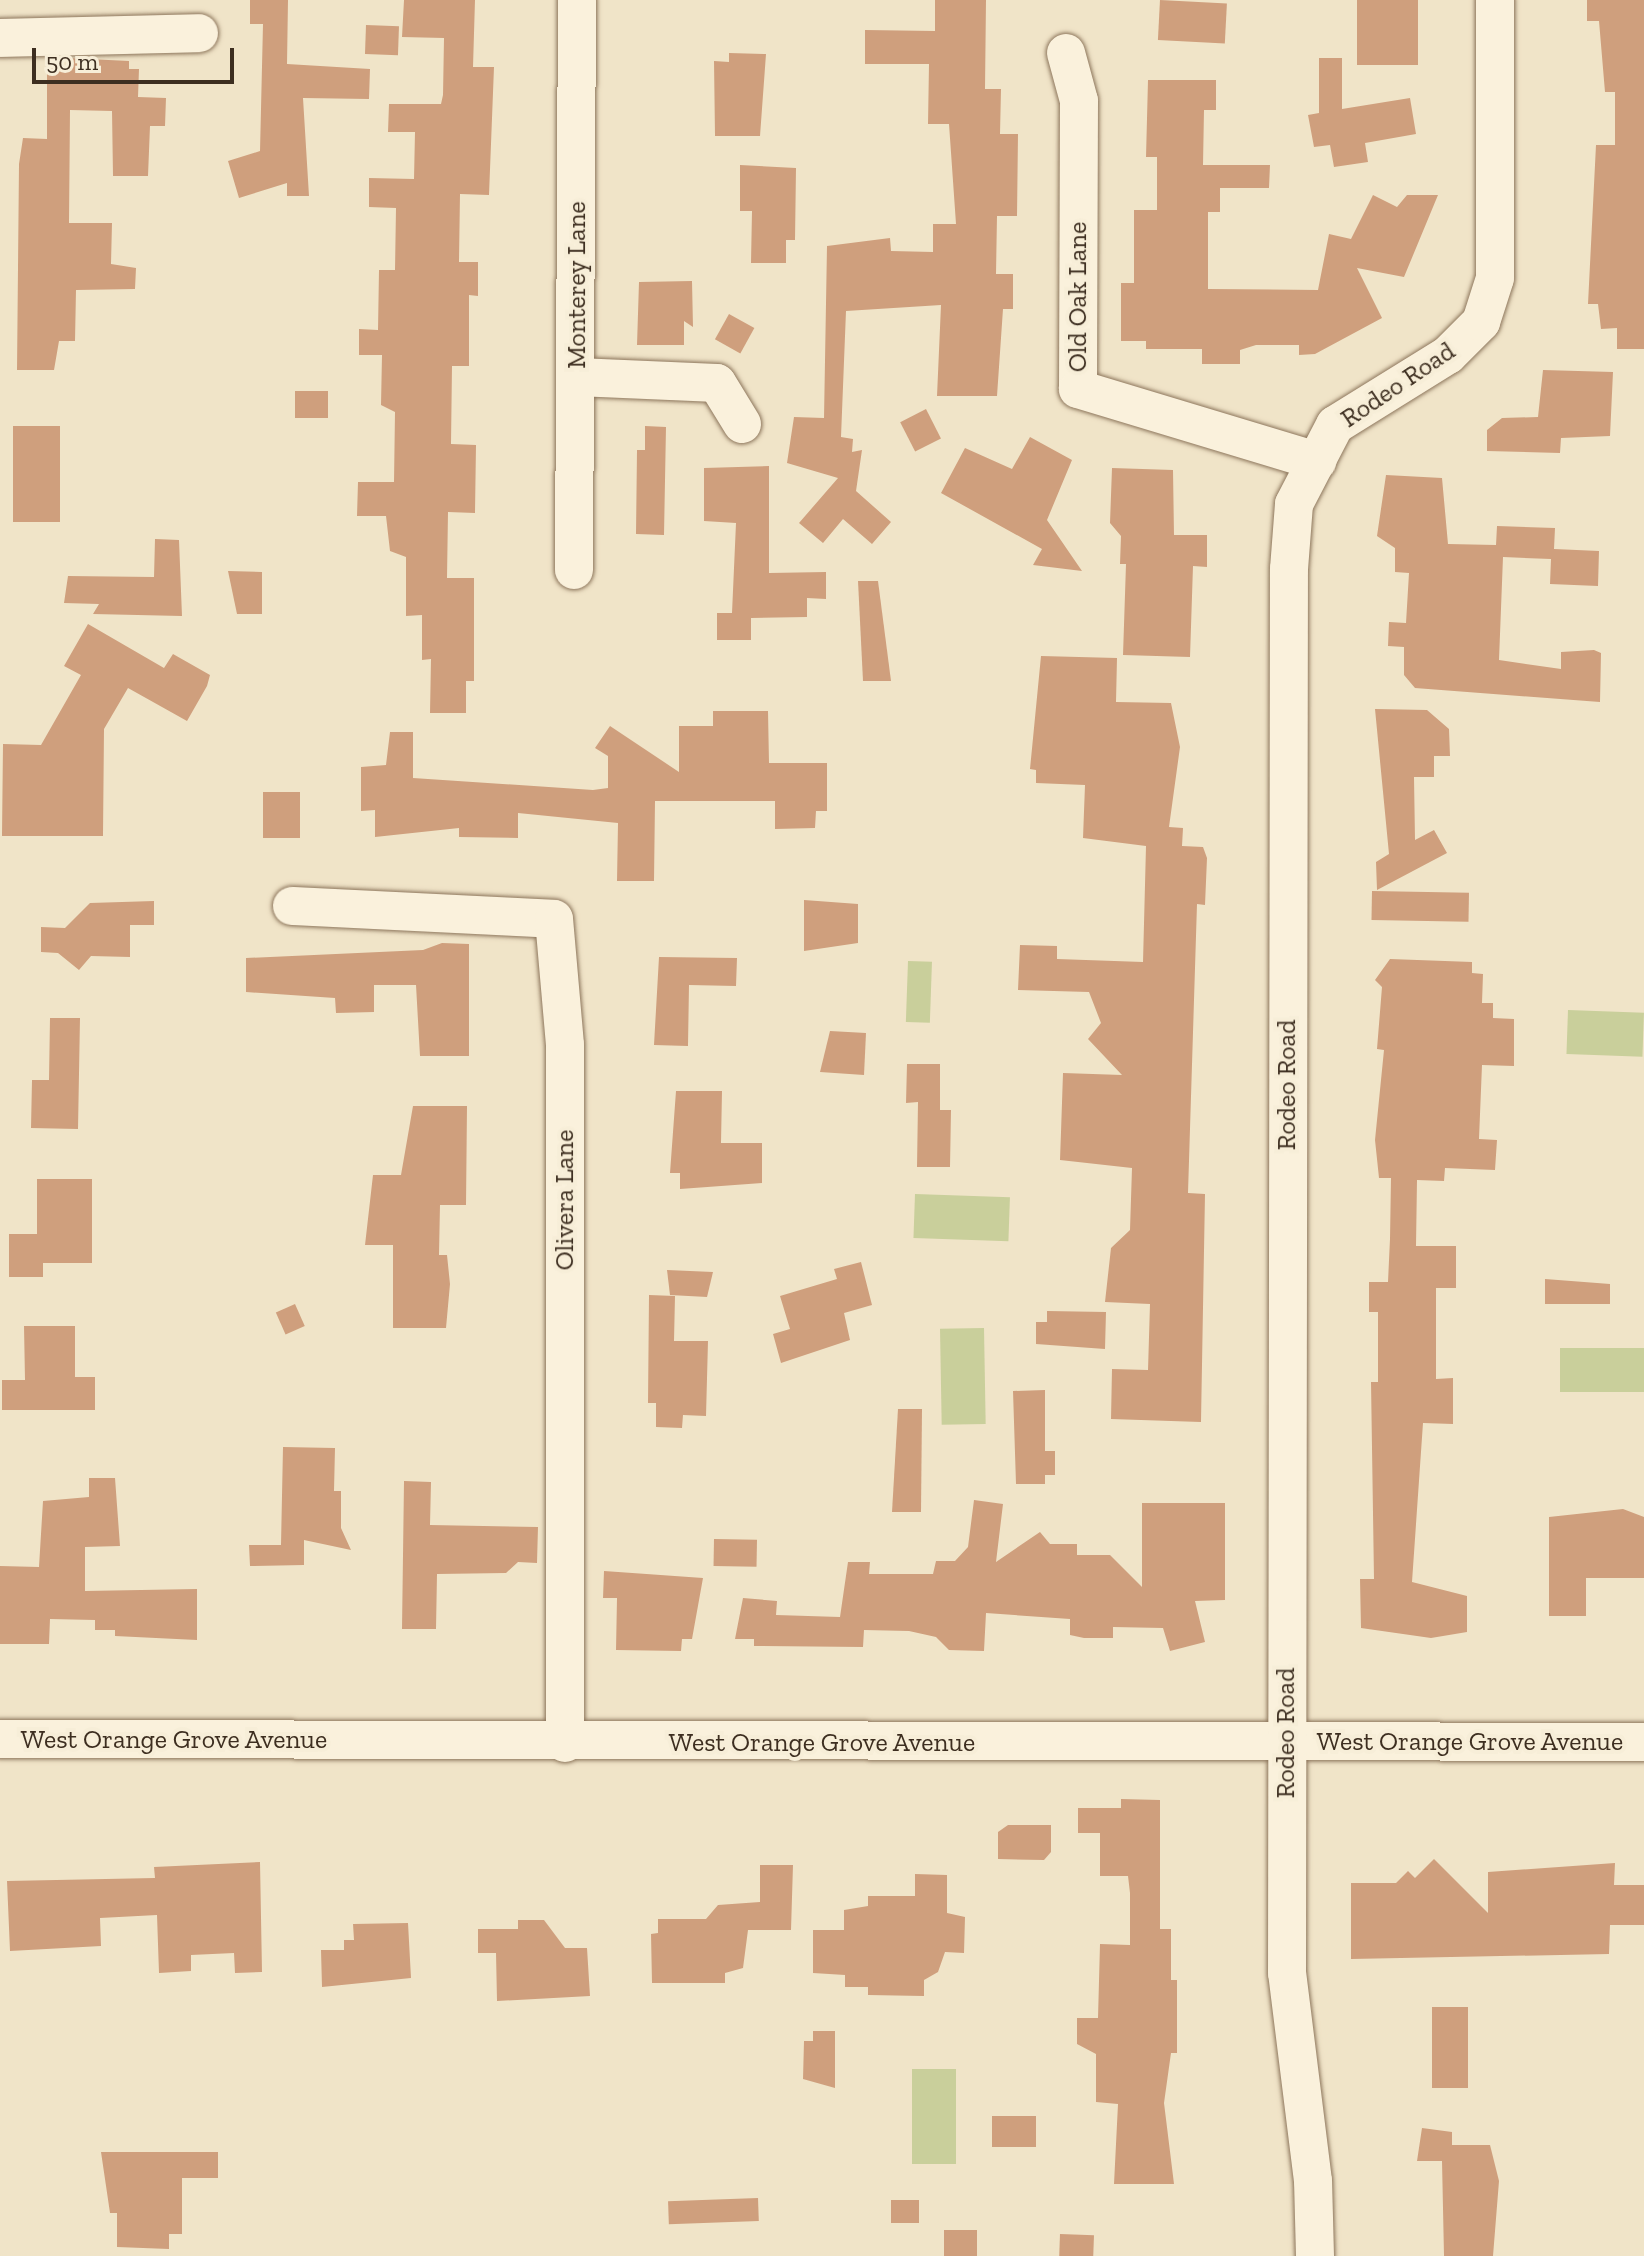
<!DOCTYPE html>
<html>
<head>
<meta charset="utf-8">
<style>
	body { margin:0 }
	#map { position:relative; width:1644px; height:2256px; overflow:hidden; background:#f0e4c8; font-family:"Zilla Slab",serif }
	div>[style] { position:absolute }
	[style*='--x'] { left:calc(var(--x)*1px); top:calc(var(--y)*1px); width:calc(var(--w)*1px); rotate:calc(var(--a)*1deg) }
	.green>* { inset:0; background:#c9cf9b; transform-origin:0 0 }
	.building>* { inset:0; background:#cf9f7d; transform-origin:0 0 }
	.roads { filter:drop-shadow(0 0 2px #8d765c) drop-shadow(0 0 2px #8d765c) }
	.minor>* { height:38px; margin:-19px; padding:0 19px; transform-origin:19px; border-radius:19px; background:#faf1dc }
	span { translate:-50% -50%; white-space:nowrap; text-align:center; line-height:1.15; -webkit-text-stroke:8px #f7eed8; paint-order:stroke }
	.street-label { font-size:26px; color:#3d2e20 }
	.scale { position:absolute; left:32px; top:48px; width:202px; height:36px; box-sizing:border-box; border:4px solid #3d2e20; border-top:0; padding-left:10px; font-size:24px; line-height:28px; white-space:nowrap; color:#3d2e20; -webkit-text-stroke:6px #f7eed8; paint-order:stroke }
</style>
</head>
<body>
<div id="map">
	<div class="green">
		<i style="left:908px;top:961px;width:24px;height:61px;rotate:2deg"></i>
		<i style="left:1568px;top:1010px;width:76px;height:44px;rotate:2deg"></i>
		<i style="left:915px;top:1194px;width:95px;height:44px;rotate:2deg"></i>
		<i style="left:984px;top:1328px;width:96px;height:44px;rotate:89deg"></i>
		<i style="left:1560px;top:1348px;width:84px;height:44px"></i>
		<i style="left:912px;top:2069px;width:44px;height:95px"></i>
	</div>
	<div class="building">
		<i style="clip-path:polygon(250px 0,288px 0,287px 64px,370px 69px,369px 99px,303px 98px,309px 196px,287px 196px,287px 183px,239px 198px,228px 161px,260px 151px,263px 24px,250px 24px)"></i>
		<i style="clip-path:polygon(404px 0,475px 0,473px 67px,494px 67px,489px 195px,460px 194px,459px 262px,478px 262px,478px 296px,469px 295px,469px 366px,452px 366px,451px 444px,476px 445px,475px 513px,448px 512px,447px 578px,474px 578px,474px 681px,466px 681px,466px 713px,430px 713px,431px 659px,422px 660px,422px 615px,406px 616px,406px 557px,390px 551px,386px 516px,357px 516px,358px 482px,394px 482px,395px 412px,381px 405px,382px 355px,359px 355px,359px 329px,378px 330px,379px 270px,395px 270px,396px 208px,369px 207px,369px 178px,414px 179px,415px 132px,388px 132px,389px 104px,441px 104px,443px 95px,444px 38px,402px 37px)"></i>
		<i style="clip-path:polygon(935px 0,986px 0,985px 89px,1001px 89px,1000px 134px,1018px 134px,1017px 216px,997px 216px,996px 274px,1013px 274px,1013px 309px,1003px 309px,997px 396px,937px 396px,941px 305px,846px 311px,841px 437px,853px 439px,852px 452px,862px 450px,856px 491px,891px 522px,872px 544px,843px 519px,823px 543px,799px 523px,838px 478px,787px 463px,794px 417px,824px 418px,827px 246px,890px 238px,891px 251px,933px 252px,933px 224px,956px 224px,949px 124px,928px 124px,929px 64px,865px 64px,865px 30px,935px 31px)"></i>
		<i style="left:1160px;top:0;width:67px;height:40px;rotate:3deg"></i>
		<i style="left:1357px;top:0;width:61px;height:65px"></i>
		<i style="clip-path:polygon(1587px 0,1644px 0,1644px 349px,1617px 349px,1617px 328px,1601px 329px,1598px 304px,1588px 304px,1596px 145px,1615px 145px,1615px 92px,1605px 92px,1599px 21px,1587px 21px)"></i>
		<i style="left:366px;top:25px;width:33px;height:29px;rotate:2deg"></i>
		<i style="clip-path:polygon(729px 53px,766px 54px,760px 136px,715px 136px,714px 61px,729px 62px)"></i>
		<i style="clip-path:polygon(67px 58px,129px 61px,129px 69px,139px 69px,138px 97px,166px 98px,165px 126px,150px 126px,148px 176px,113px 176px,112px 111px,70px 110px,69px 223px,112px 223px,111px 264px,136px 268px,135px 289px,76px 290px,75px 341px,59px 341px,54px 370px,17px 370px,19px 164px,23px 138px,47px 139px,47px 68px,66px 68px)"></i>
		<i style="clip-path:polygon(1319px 58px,1342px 58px,1342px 109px,1410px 98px,1416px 134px,1365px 143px,1368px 162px,1334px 167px,1330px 145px,1314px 147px,1308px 115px,1319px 113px)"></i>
		<i style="clip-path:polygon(1148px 80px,1216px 80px,1216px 110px,1204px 110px,1203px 165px,1270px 165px,1269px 188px,1220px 188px,1220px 212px,1208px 212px,1208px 289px,1318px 290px,1329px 234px,1351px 239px,1373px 195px,1397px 207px,1407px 195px,1438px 195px,1404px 277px,1357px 268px,1382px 318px,1315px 354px,1299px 355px,1299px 345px,1256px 345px,1240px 350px,1240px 364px,1202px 364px,1202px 349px,1146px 349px,1146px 341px,1121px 341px,1121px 283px,1134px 283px,1134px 210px,1157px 210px,1157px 157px,1146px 157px)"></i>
		<i style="clip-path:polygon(740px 165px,796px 168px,795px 240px,786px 240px,786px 263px,751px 263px,752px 211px,740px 211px)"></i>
		<i style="clip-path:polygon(692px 281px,693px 327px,684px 321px,684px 345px,637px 345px,639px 282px)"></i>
		<i style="left:729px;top:314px;width:29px;height:29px;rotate:29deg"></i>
		<i style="clip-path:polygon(1543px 370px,1613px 372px,1610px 436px,1561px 438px,1560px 453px,1487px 451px,1487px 430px,1502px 418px,1538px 417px)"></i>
		<i style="left:295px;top:391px;width:33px;height:27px"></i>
		<i style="left:926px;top:409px;width:33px;height:29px;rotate:63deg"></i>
		<i style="left:13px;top:426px;width:47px;height:96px"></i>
		<i style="clip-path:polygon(645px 426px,666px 427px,664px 535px,636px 534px,637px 450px,645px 450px)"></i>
		<i style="clip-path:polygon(1030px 437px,1072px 460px,1047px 520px,1082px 571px,1033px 565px,1042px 549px,941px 493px,965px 448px,1012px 469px)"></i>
		<i style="clip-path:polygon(769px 466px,769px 573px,826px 572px,826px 599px,807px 598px,807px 617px,751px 618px,751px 640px,717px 640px,717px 613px,732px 613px,736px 523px,704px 521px,704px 468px)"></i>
		<i style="clip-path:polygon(1112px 468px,1173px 470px,1174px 535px,1207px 535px,1207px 567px,1193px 566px,1190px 657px,1123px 655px,1126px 564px,1120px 564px,1121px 536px,1110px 523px)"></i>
		<i style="clip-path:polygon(1386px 475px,1442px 478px,1448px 544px,1496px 545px,1497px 526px,1555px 528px,1554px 549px,1599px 551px,1598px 586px,1550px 584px,1551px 559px,1503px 557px,1499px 660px,1561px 669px,1561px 652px,1594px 650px,1601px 653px,1600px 702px,1415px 688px,1404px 675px,1404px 647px,1388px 646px,1389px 622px,1406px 623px,1409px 573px,1395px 572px,1395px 548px,1377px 536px)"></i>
		<i style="clip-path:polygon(155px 539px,179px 540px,182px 616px,93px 614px,99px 604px,64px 603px,68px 576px,154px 577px)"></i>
		<i style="clip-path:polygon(228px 571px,262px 572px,262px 614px,237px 614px)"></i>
		<i style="clip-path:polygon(858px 581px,878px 581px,891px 681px,863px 681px)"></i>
		<i style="clip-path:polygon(88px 624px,164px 668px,173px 654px,210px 675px,207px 686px,187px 721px,128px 688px,104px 729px,103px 836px,2px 836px,3px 744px,41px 745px,81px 675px,64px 666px)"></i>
		<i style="clip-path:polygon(1041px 656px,1117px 658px,1116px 702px,1171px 703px,1180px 747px,1169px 827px,1183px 828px,1182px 846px,1203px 847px,1207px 858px,1205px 905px,1197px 904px,1188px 1193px,1205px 1194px,1201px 1422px,1111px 1419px,1112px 1369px,1148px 1370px,1150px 1304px,1105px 1302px,1111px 1248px,1130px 1230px,1132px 1168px,1060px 1160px,1061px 1132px,1063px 1073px,1122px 1075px,1088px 1039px,1101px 1023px,1089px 992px,1018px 990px,1020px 945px,1057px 946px,1057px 959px,1143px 962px,1146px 846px,1083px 838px,1085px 785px,1036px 783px,1036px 770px,1030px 769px)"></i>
		<i style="clip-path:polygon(1375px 709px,1427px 710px,1449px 729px,1450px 756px,1434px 756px,1434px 777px,1414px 777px,1415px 840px,1434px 830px,1447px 853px,1377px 890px,1376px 862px,1389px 854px)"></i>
		<i style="clip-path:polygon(713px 711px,768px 711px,769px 763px,827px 763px,827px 811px,816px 811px,815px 828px,775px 829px,775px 801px,655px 801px,654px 881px,617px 881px,618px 823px,518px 813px,518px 838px,459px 837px,459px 828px,375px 837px,375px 810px,361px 811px,361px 767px,386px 765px,390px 732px,413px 732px,413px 778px,593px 790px,608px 788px,608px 756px,595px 748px,610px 726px,679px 772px,679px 726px,713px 726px)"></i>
		<i style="left:263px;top:792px;width:37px;height:46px"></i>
		<i style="left:1372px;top:891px;width:97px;height:29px;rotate:1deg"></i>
		<i style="clip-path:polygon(804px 900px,858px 904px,858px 943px,804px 951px)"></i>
		<i style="clip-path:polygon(154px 901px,154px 925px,130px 925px,130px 957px,91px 956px,79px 970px,58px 953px,41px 952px,41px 927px,65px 928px,90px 903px)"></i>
		<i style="clip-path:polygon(442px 943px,469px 944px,469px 1056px,420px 1056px,416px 985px,374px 985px,374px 1012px,336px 1013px,335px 998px,246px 992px,246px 958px,423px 950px)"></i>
		<i style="clip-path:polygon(659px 957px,737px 958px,736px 986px,689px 985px,688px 1046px,654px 1045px)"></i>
		<i style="clip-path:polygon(1390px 959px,1472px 962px,1472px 973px,1483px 974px,1482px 1003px,1493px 1003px,1493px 1018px,1514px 1019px,1514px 1066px,1482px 1065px,1479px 1139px,1497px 1140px,1495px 1170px,1445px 1168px,1444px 1181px,1417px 1180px,1416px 1246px,1456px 1246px,1456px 1288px,1436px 1288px,1436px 1379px,1453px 1378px,1453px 1424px,1423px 1423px,1412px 1582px,1467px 1596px,1467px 1632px,1431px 1638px,1361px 1628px,1360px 1579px,1374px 1579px,1371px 1382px,1378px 1382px,1378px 1312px,1369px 1312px,1369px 1282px,1388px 1282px,1390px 1239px,1391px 1178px,1379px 1178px,1375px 1140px,1384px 1050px,1377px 1049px,1382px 987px,1375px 980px)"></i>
		<i style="clip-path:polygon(50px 1018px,80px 1018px,78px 1129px,31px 1128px,32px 1080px,49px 1080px)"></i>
		<i style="clip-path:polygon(830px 1031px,866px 1033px,864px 1075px,820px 1072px)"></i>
		<i style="clip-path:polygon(907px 1064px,940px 1064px,940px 1110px,951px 1110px,950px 1167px,917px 1167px,918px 1102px,906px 1103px)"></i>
		<i style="clip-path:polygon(676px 1091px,722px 1091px,721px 1143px,762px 1143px,762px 1183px,680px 1189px,680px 1173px,670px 1173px)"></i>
		<i style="clip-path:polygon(413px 1106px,467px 1106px,466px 1205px,440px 1205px,439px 1255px,447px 1255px,450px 1284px,446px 1328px,393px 1328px,393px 1245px,365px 1245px,373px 1175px,401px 1175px)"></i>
		<i style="clip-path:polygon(37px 1179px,92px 1179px,92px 1263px,43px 1263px,43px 1277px,9px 1277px,9px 1234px,37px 1234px)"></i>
		<i style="clip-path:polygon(861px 1262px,872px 1305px,844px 1313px,850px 1340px,781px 1363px,773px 1334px,790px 1329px,780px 1296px,837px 1279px,834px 1269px)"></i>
		<i style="clip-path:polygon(667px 1270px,713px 1272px,707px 1297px,670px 1295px)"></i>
		<i style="clip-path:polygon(1545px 1279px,1610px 1284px,1610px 1304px,1545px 1304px)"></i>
		<i style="clip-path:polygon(649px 1295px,675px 1296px,674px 1341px,708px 1341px,706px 1416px,683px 1415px,682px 1428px,656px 1427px,656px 1403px,648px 1403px)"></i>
		<i style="left:295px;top:1304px;width:24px;height:21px;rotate:66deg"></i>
		<i style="clip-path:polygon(1047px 1311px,1106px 1312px,1105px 1349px,1036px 1344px,1036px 1322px,1047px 1322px)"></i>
		<i style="clip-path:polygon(24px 1326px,75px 1326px,75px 1377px,95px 1377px,95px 1410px,2px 1410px,2px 1380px,25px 1380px)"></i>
		<i style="clip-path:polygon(1045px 1390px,1045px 1451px,1055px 1451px,1055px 1475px,1045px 1475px,1045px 1484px,1016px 1484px,1013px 1391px)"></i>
		<i style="clip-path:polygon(898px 1409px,922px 1409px,921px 1512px,892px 1512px)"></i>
		<i style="clip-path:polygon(283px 1447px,335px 1448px,334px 1491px,341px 1491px,341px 1528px,351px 1550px,304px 1540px,304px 1565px,250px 1566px,249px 1545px,281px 1545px)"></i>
		<i style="clip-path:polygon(89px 1478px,115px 1478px,120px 1546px,85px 1547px,85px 1591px,197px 1589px,197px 1640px,115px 1636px,115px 1630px,95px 1630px,95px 1620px,50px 1619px,49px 1644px,0 1644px,0 1566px,39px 1567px,43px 1501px,89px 1497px)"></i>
		<i style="clip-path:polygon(404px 1481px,431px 1482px,430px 1525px,538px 1527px,537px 1563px,518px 1562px,506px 1573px,437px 1574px,436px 1629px,402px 1629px)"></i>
		<i style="clip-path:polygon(974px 1500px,1003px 1504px,996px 1562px,1040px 1532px,1050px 1544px,1077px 1544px,1077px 1555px,1110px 1555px,1142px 1587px,1142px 1503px,1225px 1503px,1225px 1600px,1195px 1601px,1205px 1642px,1170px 1651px,1163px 1628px,1113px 1627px,1113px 1638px,1084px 1638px,1070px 1635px,1070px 1619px,986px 1613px,984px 1651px,949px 1650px,936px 1637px,909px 1631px,864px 1630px,863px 1647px,754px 1646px,754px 1639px,735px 1639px,743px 1598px,777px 1601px,776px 1615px,840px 1617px,848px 1562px,870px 1562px,869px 1574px,933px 1574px,936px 1561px,955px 1561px,968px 1547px)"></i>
		<i style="clip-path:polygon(1623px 1509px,1644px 1517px,1644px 1578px,1586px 1578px,1586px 1616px,1549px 1616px,1549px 1517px)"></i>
		<i style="left:714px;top:1539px;width:43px;height:27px;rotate:1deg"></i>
		<i style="clip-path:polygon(604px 1571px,703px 1578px,692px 1639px,682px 1639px,681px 1651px,616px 1650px,617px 1598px,603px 1598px)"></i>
		<i style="clip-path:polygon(1121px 1799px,1160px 1800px,1160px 1929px,1171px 1929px,1171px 1980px,1177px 1980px,1177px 2053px,1171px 2053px,1164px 2103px,1174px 2184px,1114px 2184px,1118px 2104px,1096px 2102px,1096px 2054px,1077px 2044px,1077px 2018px,1098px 2018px,1100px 1944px,1130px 1945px,1130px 1893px,1128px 1876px,1100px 1876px,1100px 1833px,1078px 1833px,1078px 1808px,1121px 1808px)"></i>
		<i style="clip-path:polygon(1008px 1825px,1051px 1825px,1051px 1852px,1044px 1860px,998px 1859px,998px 1832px)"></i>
		<i style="clip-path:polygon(1434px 1859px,1488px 1913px,1488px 1872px,1615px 1863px,1614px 1885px,1644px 1885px,1644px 1925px,1610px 1925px,1609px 1954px,1351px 1959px,1351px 1883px,1396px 1883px,1408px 1871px,1415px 1878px)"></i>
		<i style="clip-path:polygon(260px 1862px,262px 1972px,235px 1973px,234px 1953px,191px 1955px,191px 1971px,159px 1973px,157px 1915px,100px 1918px,101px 1946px,10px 1951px,7px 1881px,155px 1878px,154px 1867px)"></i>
		<i style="clip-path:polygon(760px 1865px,793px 1865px,791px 1930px,748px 1930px,743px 1968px,725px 1973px,725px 1983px,652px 1983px,651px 1934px,658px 1933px,658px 1919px,706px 1919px,718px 1905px,760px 1902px)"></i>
		<i style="clip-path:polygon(915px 1874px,947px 1875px,947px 1913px,965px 1917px,964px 1953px,945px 1952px,938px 1972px,924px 1980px,924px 1996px,868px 1995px,868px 1987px,845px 1987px,845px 1975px,813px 1973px,813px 1930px,844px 1930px,844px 1910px,868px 1906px,868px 1896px,915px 1896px)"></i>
		<i style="clip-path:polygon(518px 1920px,544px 1920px,565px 1948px,587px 1948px,590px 1996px,497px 2001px,496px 1953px,478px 1953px,478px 1929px,518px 1929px)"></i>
		<i style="clip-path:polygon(408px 1923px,411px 1978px,322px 1987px,321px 1950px,344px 1950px,344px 1940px,354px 1940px,353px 1924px)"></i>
		<i style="left:1432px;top:2007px;width:36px;height:81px"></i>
		<i style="clip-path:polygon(813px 2031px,835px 2031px,835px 2088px,803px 2079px,804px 2041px,813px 2041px)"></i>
		<i style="left:1036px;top:2116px;width:31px;height:44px;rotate:90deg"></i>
		<i style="clip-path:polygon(1422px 2128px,1452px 2132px,1452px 2145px,1490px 2145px,1499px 2181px,1493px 2256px,1444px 2256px,1442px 2161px,1417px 2161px)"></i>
		<i style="clip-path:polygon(101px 2152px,218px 2152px,218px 2178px,182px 2178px,182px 2234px,169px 2234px,169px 2249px,117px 2247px,117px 2213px,110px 2213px)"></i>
		<i style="left:758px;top:2198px;width:23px;height:90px;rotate:88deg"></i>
		<i style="left:891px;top:2200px;width:28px;height:23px"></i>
		<i style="left:977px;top:2230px;width:26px;height:33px;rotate:90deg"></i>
		<i style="left:1060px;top:2234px;width:34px;height:22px;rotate:2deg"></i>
	</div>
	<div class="roads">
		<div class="minor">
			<i style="--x:0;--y:38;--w:199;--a:-1.4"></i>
			<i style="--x:1066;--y:53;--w:50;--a:74.8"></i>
			<i style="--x:1079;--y:101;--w:288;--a:90.2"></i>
			<i style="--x:1078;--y:389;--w:250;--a:16.8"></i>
			<i style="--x:577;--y:377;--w:140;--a:2.5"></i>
			<i style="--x:717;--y:383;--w:48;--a:58.6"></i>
			<i style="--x:574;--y:570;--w:570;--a:-89.7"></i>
			<i style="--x:292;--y:906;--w:262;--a:2.8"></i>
			<i style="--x:554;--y:919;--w:126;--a:85"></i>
			<i style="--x:565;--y:1045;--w:698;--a:90"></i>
			<i style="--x:0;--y:1739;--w:1644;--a:0.1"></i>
			<i style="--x:1315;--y:2256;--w:75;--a:-91.5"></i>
			<i style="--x:1313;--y:2181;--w:210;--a:-97.1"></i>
			<i style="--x:1287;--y:1973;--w:1404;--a:-89.92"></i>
			<i style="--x:1289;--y:569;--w:65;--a:-85.6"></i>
			<i style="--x:1294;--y:504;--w:89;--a:-62.6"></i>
			<i style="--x:1335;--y:425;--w:133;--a:-31.8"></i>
			<i style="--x:1448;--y:355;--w:47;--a:-45"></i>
			<i style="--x:1481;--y:322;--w:46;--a:-72.3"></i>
			<i style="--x:1495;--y:278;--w:278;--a:-90"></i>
		</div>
	</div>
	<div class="street-label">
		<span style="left:577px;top:285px;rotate:-90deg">Monterey Lane</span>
		<span style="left:1078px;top:297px;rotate:-90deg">Old Oak Lane</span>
		<span style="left:1398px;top:385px;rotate:-34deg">Rodeo Road</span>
		<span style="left:1287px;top:1085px;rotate:-90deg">Rodeo Road</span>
		<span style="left:565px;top:1200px;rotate:-90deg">Olivera Lane</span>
		<span style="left:1286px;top:1733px;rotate:-90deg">Rodeo Road</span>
		<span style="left:174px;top:1740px">West Orange Grove Avenue</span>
		<span style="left:1470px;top:1742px">West Orange Grove Avenue</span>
		<span style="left:822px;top:1743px">West Orange Grove Avenue</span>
	</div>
	<div class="scale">50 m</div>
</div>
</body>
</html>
